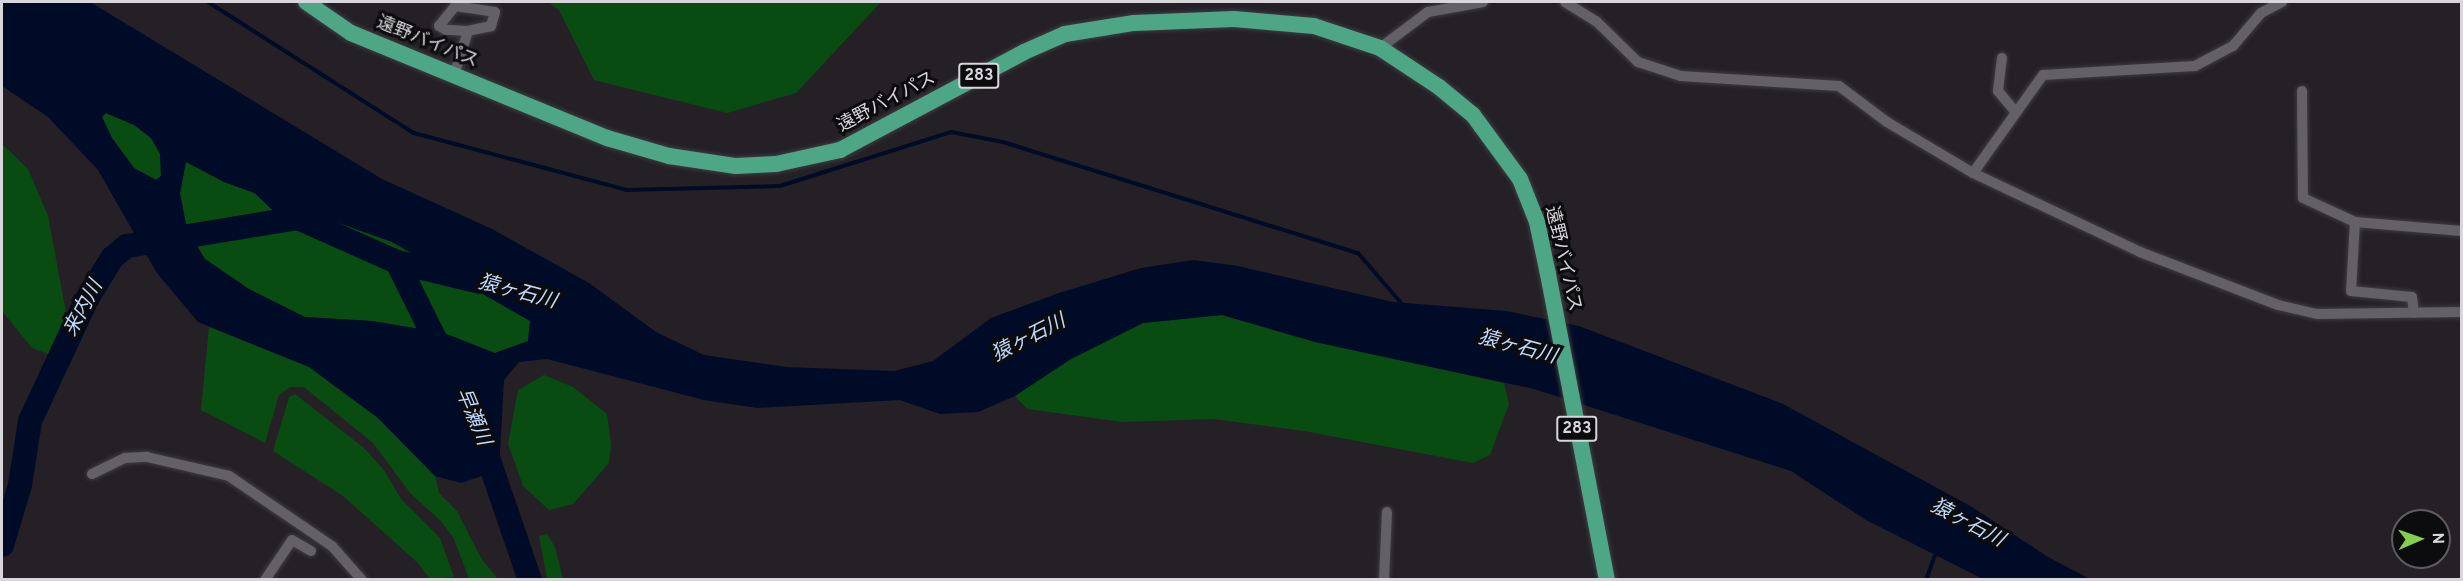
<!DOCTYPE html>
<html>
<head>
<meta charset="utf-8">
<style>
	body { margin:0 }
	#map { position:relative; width:2463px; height:581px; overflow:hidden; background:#242026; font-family:Overpass,"Noto Sans JP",sans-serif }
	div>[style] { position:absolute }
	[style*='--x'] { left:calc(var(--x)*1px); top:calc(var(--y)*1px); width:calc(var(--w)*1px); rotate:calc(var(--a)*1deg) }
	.green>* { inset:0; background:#094c12 }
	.water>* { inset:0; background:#000b27 }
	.stream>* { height:4px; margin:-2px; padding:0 2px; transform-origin:2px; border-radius:2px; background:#000b27 }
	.river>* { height:24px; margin:-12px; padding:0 12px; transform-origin:12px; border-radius:12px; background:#000b27 }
	.roads { filter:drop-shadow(0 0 2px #3e3b40) drop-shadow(0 0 2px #3e3b40) }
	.minor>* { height:10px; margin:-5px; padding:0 5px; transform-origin:5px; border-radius:5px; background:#646067 }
	.trunk>* { height:16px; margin:-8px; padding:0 8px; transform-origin:8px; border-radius:8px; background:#4da786 }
	span { translate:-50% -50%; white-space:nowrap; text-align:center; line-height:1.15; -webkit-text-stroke:6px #0c0b0d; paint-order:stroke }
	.shield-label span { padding:2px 4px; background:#0c0b0d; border:2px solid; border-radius:4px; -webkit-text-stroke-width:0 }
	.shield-label { font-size:16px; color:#d8d6da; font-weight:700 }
	.street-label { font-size:18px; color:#d8d6da }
	.water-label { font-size:20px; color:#bdd9fc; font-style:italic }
	.frame { position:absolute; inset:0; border:3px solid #d8d6da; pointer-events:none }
	.north { position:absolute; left:2391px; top:509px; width:60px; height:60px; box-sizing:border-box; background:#0c0b0d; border:2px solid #5e5c5f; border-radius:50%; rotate:88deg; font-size:16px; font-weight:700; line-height:24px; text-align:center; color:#d8d6da }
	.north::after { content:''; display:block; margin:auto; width:21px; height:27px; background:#83d04e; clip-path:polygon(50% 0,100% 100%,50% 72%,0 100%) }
</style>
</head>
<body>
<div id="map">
	<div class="green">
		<i style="clip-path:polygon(548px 2px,881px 2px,796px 93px,727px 113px,594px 80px,559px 10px)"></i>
		<i style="clip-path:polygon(105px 113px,134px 125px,151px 138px,160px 153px,161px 176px,156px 180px,134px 168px,112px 138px,102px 117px)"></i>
		<i style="clip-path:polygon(2px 144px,28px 169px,48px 216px,67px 318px,51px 355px,32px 348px,2px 311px)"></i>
		<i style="clip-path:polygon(186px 162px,224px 182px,392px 242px,530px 321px,528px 341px,495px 353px,444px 333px,372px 321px,305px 317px,248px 289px,205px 259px,187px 230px,180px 193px)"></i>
		<i style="clip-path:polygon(1222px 315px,1315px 342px,1504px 383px,1509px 404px,1490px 455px,1473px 463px,1304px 431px,1214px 419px,1123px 422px,1027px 409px,1015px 396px,1071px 359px,1143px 323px)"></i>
		<i style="clip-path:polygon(209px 327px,309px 367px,378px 418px,435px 476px,439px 493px,457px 511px,481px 558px,498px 579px,469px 579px,454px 539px,441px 521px,411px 494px,373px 443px,304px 387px,290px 387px,279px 395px,265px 443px,201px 410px)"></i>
		<i style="clip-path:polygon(544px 375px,573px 387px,607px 414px,611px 444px,609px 463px,573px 504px,549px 510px,523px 486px,508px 444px,518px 390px)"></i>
		<i style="clip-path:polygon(295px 394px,364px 448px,384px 470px,401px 499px,440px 538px,454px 577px,430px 579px,418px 563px,343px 496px,273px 451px,289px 397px)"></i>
		<i style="clip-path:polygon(547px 534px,555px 547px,563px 579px,547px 579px,539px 536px)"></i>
	</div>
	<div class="water">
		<i style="clip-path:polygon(evenodd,2px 2px,90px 2px,382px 179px,492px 229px,589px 283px,656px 332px,704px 355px,786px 367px,894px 371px,933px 361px,991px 318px,1059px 293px,1141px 268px,1194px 260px,1238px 266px,1393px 302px,1506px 311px,1579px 326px,1783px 404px,1972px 507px,2048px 557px,2090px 579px,1983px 579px,1866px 520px,1791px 471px,1534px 389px,1315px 342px,1222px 315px,1143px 323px,1071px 359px,1015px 396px,978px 412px,940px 414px,900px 400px,757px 408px,704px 400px,547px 359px,519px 362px,504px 380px,499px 470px,461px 483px,435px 476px,378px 418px,309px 367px,198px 322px,157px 273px,98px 170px,48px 117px,2px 86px,2px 2px,106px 113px,134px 125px,151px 138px,160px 154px,161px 176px,156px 180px,134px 168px,112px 138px,102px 117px,106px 113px,2px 2px,186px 162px,224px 182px,392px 242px,530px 321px,528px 341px,495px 353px,444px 333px,372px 321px,305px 317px,249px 289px,205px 259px,187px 230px,180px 193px,186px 162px)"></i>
	</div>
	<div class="stream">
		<i style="--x:208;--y:2;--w:244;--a:32.5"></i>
		<i style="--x:414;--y:133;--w:220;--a:15"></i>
		<i style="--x:626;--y:190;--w:154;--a:-1.5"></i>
		<i style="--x:780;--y:186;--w:179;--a:-17.5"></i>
		<i style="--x:951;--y:132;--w:53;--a:10.9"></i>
		<i style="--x:1003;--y:142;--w:372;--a:17.4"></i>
		<i style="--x:1358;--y:253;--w:67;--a:49.2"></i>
		<i style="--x:1926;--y:580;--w:30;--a:-70"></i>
	</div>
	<div class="river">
		<i style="--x:255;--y:177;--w:59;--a:43.6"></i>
		<i style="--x:298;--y:218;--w:108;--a:24"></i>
		<i style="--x:397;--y:262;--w:85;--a:13.5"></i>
		<i style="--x:397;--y:262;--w:108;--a:63.7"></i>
		<i style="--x:483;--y:443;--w:145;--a:71.1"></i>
		<i style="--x:2;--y:545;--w:63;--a:-73.3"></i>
		<i style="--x:20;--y:485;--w:65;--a:-81.1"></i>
		<i style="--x:30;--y:421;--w:135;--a:-65"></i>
		<i style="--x:87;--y:299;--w:48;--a:-58.6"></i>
		<i style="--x:112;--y:258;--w:19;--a:-39"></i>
		<i style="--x:127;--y:246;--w:173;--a:-9.3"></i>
	</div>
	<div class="roads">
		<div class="minor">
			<i style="--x:1565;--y:2;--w:36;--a:32"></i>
			<i style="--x:1596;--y:21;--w:59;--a:44.3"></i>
			<i style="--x:1638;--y:62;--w:45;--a:18"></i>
			<i style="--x:1681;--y:76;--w:158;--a:3.6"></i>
			<i style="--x:1839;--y:86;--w:60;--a:36.9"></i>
			<i style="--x:1887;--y:122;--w:100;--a:30.7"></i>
			<i style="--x:1973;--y:173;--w:185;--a:25.3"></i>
			<i style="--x:2140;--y:252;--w:148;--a:21"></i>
			<i style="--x:2278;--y:305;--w:40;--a:13"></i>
			<i style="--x:2317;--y:314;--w:145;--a:-0.8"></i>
			<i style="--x:1380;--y:48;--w:60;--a:-36.9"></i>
			<i style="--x:1428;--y:12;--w:56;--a:-10.3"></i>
			<i style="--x:2002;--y:58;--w:33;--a:97"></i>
			<i style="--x:1998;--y:91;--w:26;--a:50"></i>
			<i style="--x:454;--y:75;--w:46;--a:-72.3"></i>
			<i style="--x:468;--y:31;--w:22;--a:-177"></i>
			<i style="--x:446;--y:30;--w:8;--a:-150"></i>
			<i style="--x:439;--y:26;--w:26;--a:-51"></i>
			<i style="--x:455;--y:6;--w:40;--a:8.5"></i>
			<i style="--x:495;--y:12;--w:15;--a:106"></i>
			<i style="--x:491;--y:26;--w:24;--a:168"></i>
			<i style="--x:2302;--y:91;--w:107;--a:89.5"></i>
			<i style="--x:2303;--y:198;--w:57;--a:24.8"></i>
			<i style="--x:2355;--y:222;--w:69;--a:93.3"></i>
			<i style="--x:2351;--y:291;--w:61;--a:5.6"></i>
			<i style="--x:2412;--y:297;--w:16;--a:83"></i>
			<i style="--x:1973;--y:173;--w:120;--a:-54.5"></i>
			<i style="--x:2043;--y:75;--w:152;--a:-3.4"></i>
			<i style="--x:2195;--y:66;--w:43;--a:-27.8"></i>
			<i style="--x:2233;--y:46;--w:43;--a:-49.7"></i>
			<i style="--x:2261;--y:13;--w:24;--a:-28"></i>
			<i style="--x:2355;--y:222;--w:107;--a:4.8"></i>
			<i style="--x:92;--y:474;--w:37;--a:-26"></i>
			<i style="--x:125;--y:458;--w:22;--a:-3"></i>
			<i style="--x:147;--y:457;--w:84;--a:13"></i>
			<i style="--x:229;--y:476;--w:125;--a:34.2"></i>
			<i style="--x:332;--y:546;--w:45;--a:48.6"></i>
			<i style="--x:265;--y:580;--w:48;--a:-56"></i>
			<i style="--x:292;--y:540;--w:22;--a:30"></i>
			<i style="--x:1384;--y:580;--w:68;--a:-87.5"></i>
		</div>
		<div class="trunk">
			<i style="--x:306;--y:2;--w:55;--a:34.6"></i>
			<i style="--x:351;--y:33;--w:277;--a:22.3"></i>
			<i style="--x:607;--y:138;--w:65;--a:16.2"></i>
			<i style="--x:669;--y:156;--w:68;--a:8.5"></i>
			<i style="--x:736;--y:166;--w:40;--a:-2.9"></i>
			<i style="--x:776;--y:164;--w:66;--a:-12.3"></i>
			<i style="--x:840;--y:150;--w:208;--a:-28"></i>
			<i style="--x:1024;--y:52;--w:45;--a:-23.7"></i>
			<i style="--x:1065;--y:34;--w:70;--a:-9.1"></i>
			<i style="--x:1134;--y:23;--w:100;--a:-2.3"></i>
			<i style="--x:1234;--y:19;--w:80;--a:5"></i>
			<i style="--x:1314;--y:26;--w:70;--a:18.4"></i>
			<i style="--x:1380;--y:48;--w:71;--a:33.5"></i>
			<i style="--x:1439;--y:87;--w:44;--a:39.5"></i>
			<i style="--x:1473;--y:115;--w:79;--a:53.7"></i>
			<i style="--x:1520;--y:179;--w:46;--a:68.4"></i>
			<i style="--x:1537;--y:222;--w:53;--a:78.1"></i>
			<i style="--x:1548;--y:274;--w:312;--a:79.1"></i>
		</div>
	</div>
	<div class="shield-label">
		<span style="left:979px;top:76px">283</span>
		<span style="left:1577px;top:429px">283</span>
	</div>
	<div class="street-label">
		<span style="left:427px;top:43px;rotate:22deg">遠野バイパス</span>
		<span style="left:887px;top:103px;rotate:-28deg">遠野バイパス</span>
		<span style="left:1562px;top:259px;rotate:77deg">遠野バイパス</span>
	</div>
	<div class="water-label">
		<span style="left:517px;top:293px;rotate:15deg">猿ヶ石川</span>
		<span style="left:84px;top:309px;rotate:-62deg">来内川</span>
		<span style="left:1029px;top:339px;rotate:-27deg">猿ヶ石川</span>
		<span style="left:1517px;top:348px;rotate:15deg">猿ヶ石川</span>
		<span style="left:472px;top:417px;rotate:67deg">早瀬川</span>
		<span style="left:1967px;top:524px;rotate:28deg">猿ヶ石川</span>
	</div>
	<div class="frame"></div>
	<div class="north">N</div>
</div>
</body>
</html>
